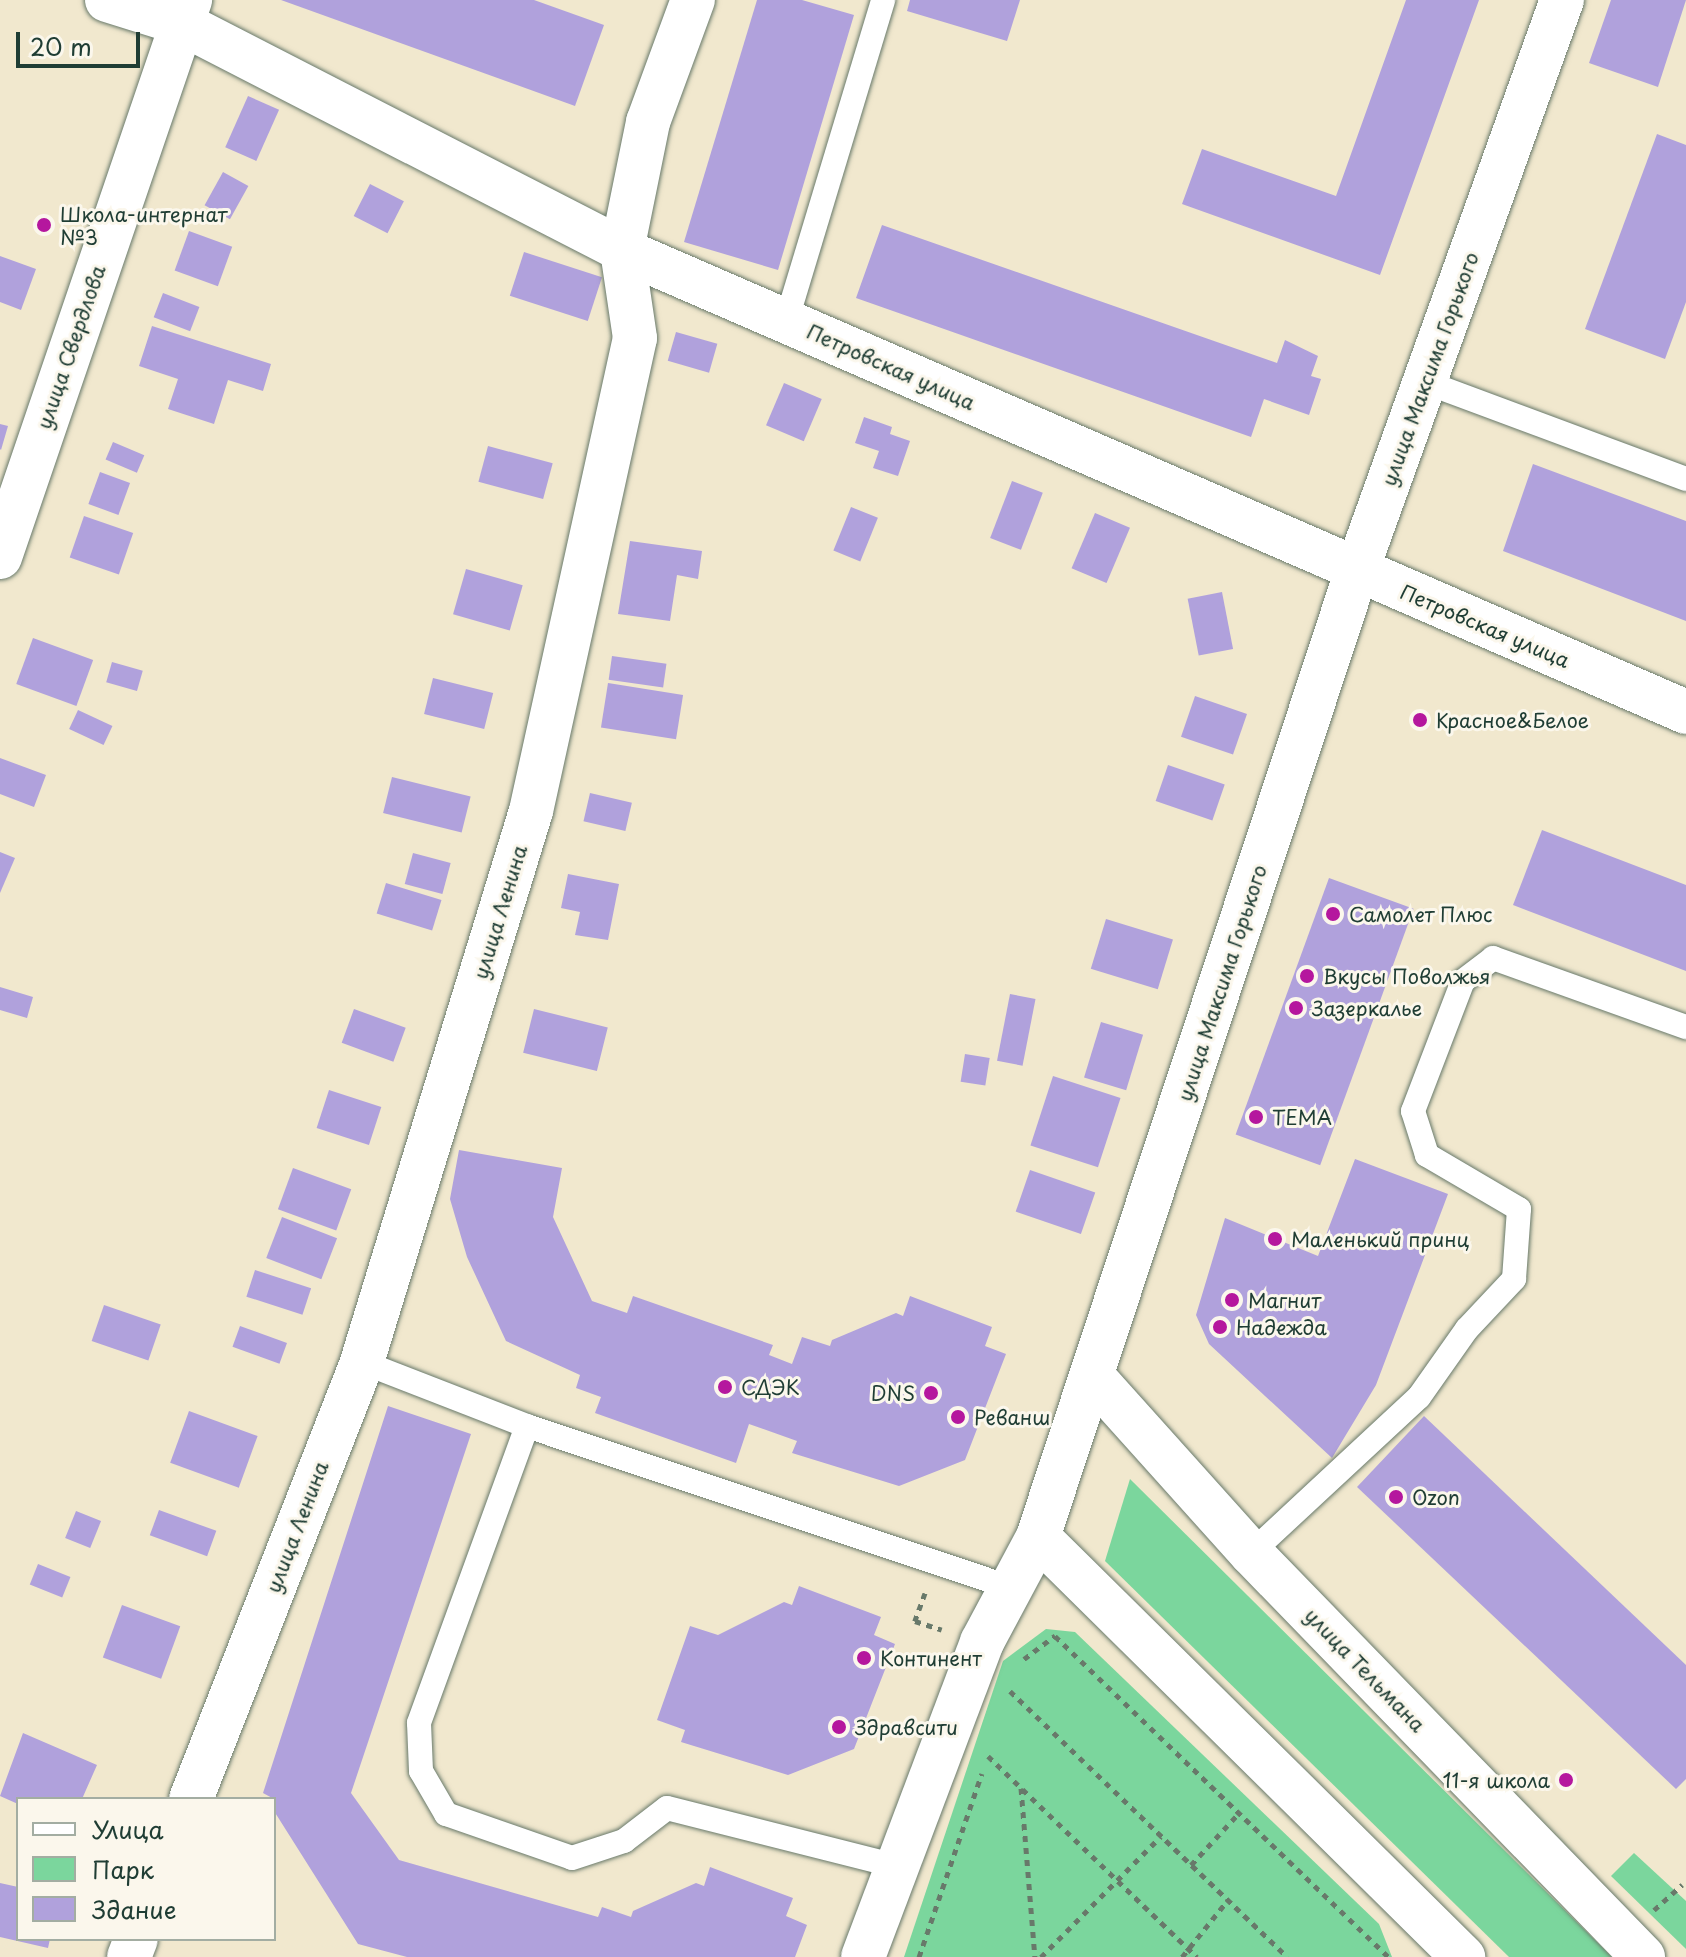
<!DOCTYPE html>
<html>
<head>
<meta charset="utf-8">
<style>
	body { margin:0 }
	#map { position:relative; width:1686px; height:1957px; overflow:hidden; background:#f1e8ce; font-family:"Playpen Sans",sans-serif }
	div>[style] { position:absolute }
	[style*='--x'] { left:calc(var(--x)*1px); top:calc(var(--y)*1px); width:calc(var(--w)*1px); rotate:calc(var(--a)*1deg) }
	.green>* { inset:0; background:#7bd69d }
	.building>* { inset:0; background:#b0a1dc; transform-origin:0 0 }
	.path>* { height:5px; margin-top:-2.5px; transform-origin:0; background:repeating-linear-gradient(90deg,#68796a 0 6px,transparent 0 12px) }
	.roads { filter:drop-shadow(0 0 2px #68796a) drop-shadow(0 0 2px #68796a) }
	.lane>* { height:24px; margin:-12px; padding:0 12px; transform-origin:12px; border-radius:12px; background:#fff }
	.street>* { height:44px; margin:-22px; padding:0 22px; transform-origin:22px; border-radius:22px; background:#fff }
	.secondary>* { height:44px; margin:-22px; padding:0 22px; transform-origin:22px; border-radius:22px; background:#fff }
	.dots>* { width:22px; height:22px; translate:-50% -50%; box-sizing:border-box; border:4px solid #fbf7ec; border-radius:50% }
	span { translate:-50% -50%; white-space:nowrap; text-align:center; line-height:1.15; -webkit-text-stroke:6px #fbf7ec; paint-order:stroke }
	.poi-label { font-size:20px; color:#1f3d34 }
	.left { translate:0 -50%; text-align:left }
	.right { translate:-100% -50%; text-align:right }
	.street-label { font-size:20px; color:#1f3d34 }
	.legend { position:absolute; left:16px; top:1797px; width:260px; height:144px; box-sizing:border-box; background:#fbf7ec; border:2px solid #a3ada2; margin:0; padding:10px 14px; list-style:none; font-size:24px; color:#1f3d34 }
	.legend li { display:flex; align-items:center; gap:16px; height:40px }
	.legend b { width:40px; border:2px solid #a3ada2 }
	.scale { position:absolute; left:16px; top:32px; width:124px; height:36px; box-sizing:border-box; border:4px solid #1f3d34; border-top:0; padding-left:10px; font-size:24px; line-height:28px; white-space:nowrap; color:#1f3d34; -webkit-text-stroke:6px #fbf7ec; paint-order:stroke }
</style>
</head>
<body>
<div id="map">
	<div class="green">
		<i style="clip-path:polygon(1130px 1479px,1612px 1957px,1509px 1957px,1105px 1561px)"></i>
		<i style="clip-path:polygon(1046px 1629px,1075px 1632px,1379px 1924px,1392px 1957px,904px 1957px,1003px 1661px)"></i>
		<i style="clip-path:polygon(1634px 1853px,1686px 1901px,1686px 1949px,1611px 1876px)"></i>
	</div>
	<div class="building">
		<i style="clip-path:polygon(281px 0,534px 0,604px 25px,575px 106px)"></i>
		<i style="clip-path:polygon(757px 0,802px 0,854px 15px,778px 270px,684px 242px)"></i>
		<i style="clip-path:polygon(910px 0,1020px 0,1007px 41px,907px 11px)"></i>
		<i style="clip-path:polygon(1406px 0,1479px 0,1380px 275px,1182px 204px,1202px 149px,1336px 196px)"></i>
		<i style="clip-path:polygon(1611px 0,1686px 0,1658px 87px,1589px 63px)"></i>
		<i style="left:248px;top:96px;width:34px;height:56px;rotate:24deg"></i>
		<i style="clip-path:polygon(1657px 134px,1686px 145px,1686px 302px,1665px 359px,1585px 329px)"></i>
		<i style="left:223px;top:172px;width:29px;height:38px;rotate:29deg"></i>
		<i style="left:370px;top:184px;width:38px;height:36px;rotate:27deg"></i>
		<i style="clip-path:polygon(882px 225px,1277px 363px,1285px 340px,1318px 356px,1311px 376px,1321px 379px,1309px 415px,1264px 399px,1251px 437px,856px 298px)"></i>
		<i style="left:189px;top:231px;width:46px;height:42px;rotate:20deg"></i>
		<i style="left:524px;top:252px;width:82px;height:46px;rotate:18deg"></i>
		<i style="clip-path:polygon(0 256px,36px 269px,21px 310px,0 302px)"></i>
		<i style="left:163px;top:293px;width:39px;height:26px;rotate:21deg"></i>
		<i style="clip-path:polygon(152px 326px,271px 364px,263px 391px,228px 380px,214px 424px,168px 409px,178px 379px,139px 366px)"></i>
		<i style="left:676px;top:332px;width:43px;height:30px;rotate:16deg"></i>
		<i style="left:784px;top:383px;width:41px;height:46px;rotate:23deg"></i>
		<i style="clip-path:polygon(864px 417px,892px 427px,890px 434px,910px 441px,898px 476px,873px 468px,879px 451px,855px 443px)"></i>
		<i style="clip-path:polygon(0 424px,8px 426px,1px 450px,0 449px)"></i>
		<i style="left:113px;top:442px;width:34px;height:19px;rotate:23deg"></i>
		<i style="left:488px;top:446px;width:67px;height:37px;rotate:15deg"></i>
		<i style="clip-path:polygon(1533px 464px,1686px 521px,1686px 621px,1503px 551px)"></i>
		<i style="left:100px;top:472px;width:32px;height:34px;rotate:20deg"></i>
		<i style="left:1012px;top:481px;width:33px;height:61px;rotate:21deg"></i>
		<i style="left:851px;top:507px;width:29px;height:47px;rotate:22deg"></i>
		<i style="left:1095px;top:513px;width:38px;height:60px;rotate:23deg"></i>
		<i style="left:84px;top:516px;width:52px;height:44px;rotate:19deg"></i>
		<i style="clip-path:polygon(630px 541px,702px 551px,698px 579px,677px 575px,670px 621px,618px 614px)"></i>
		<i style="left:466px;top:569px;width:59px;height:47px;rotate:16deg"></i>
		<i style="left:1222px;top:592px;width:58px;height:35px;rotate:79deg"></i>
		<i style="left:33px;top:638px;width:64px;height:49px;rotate:20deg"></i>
		<i style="left:612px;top:656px;width:55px;height:24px;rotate:8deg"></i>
		<i style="left:112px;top:662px;width:32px;height:21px;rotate:16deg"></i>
		<i style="left:433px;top:678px;width:62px;height:37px;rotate:14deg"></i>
		<i style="left:608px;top:683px;width:76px;height:45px;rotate:9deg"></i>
		<i style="left:1195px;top:696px;width:55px;height:43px;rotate:19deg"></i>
		<i style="left:78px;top:710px;width:38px;height:21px;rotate:25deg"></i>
		<i style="clip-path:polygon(0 758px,46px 775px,34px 807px,0 794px)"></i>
		<i style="left:1168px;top:765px;width:60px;height:38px;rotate:19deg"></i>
		<i style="left:392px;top:777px;width:81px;height:37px;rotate:14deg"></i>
		<i style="left:590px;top:793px;width:43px;height:29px;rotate:13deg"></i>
		<i style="clip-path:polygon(1542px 830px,1686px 885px,1686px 971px,1513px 905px)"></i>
		<i style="clip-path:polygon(0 852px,15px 858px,0 893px)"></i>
		<i style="left:413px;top:853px;width:39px;height:32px;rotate:15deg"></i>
		<i style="clip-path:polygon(568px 874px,619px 884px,608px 940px,575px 935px,580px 912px,561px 908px)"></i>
		<i style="left:1329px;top:878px;width:90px;height:273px;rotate:20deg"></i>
		<i style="left:386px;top:883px;width:58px;height:32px;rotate:17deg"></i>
		<i style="left:1106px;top:919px;width:70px;height:52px;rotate:17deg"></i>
		<i style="clip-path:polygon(0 987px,33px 997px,27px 1018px,0 1010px)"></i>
		<i style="left:1010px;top:994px;width:26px;height:68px;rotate:11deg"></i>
		<i style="left:354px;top:1009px;width:55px;height:36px;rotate:20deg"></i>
		<i style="left:534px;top:1009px;width:76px;height:45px;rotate:14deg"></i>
		<i style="left:1101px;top:1022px;width:44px;height:58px;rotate:17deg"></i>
		<i style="left:965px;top:1054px;width:25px;height:28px;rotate:9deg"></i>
		<i style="left:1053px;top:1076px;width:71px;height:73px;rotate:18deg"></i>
		<i style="left:329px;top:1090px;width:55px;height:40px;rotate:18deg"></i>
		<i style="clip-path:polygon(459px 1150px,562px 1168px,553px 1217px,592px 1301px,627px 1313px,633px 1296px,773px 1345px,769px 1355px,792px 1364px,802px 1337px,830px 1346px,832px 1340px,896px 1313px,903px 1316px,910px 1296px,992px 1327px,985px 1346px,1006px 1354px,965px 1460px,899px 1486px,792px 1453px,797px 1441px,749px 1424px,736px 1463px,595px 1413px,601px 1397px,576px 1388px,580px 1375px,506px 1341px,467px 1257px,450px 1199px)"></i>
		<i style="clip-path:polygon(1355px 1159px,1448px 1194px,1376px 1385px,1332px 1458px,1209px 1344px,1196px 1315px,1225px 1218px,1318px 1256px)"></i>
		<i style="left:293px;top:1168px;width:62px;height:44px;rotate:20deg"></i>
		<i style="left:1030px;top:1170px;width:69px;height:44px;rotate:19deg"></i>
		<i style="left:282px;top:1217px;width:59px;height:44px;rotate:21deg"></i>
		<i style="left:255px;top:1270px;width:59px;height:28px;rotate:18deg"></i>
		<i style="left:104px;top:1305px;width:60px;height:38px;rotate:19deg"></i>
		<i style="left:240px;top:1326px;width:50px;height:22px;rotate:20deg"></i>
		<i style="clip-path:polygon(388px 1406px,471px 1434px,351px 1793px,399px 1860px,598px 1917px,602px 1907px,631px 1917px,633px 1911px,696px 1883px,704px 1886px,710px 1867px,793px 1898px,786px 1916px,807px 1925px,795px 1957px,407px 1957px,358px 1944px,274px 1811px,274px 1799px,263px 1793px)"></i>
		<i style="left:189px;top:1411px;width:73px;height:55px;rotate:20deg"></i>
		<i style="clip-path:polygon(1424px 1416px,1686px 1665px,1686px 1779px,1676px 1789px,1357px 1487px)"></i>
		<i style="left:159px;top:1510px;width:61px;height:27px;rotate:20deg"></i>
		<i style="left:76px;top:1511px;width:27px;height:29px;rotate:22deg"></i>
		<i style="left:38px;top:1564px;width:35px;height:22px;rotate:22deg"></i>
		<i style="clip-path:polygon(799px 1586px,881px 1617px,874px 1635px,895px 1644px,854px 1749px,788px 1775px,681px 1742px,685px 1730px,657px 1720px,690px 1626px,718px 1635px,784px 1602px,792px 1605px)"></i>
		<i style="left:122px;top:1605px;width:62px;height:56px;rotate:20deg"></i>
		<i style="clip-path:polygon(23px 1733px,97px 1765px,82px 1799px,18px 1799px,18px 1804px,0 1796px)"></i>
		<i style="clip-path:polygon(0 1883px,18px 1887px,18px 1939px,50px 1939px,48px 1948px,0 1937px)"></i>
	</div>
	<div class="path">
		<i style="--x:925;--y:1593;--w:30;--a:110"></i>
		<i style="--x:915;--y:1621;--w:28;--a:18"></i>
		<i style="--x:1024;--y:1659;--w:39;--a:-37"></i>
		<i style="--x:1055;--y:1636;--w:463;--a:43.9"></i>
		<i style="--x:1010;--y:1691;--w:384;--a:43.8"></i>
		<i style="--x:988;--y:1756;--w:290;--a:43.9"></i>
		<i style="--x:1021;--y:1788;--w:170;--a:85.3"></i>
		<i style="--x:1191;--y:1865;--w:71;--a:-47.3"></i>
		<i style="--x:1654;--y:1910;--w:38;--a:-42"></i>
		<i style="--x:919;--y:1957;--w:194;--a:-71.1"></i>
		<i style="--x:1041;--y:1957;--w:170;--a:-45.2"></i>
		<i style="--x:1182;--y:1957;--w:73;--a:-51.1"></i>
	</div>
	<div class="roads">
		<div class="lane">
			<i style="--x:786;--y:322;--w:336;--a:-73.2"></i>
			<i style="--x:1425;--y:382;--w:278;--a:20.4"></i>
			<i style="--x:362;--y:1362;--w:177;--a:21.2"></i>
			<i style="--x:527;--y:1426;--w:508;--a:18.47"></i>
			<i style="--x:527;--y:1426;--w:316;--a:110"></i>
			<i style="--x:419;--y:1723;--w:48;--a:87.6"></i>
			<i style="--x:421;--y:1771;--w:50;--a:59.8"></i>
			<i style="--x:446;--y:1814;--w:133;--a:19.2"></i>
			<i style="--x:572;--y:1858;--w:55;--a:-18.1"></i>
			<i style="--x:624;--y:1841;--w:54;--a:-37.5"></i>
			<i style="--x:667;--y:1808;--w:236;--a:14.2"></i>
			<i style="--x:1251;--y:1553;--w:229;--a:-42.9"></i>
			<i style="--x:1419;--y:1397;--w:83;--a:-54.8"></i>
			<i style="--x:1467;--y:1329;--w:69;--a:-46.8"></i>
			<i style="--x:1514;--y:1279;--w:70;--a:-85.9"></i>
			<i style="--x:1519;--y:1209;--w:107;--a:-149.6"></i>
			<i style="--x:1427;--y:1155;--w:46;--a:-107.7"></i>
			<i style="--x:1413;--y:1111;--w:139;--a:-69"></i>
			<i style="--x:1463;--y:981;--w:38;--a:-37"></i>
			<i style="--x:1493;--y:958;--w:205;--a:19.7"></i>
		</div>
		<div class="street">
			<i style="--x:0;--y:557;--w:589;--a:-71.16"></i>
			<i style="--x:191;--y:1799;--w:469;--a:-68.6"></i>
			<i style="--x:362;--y:1362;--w:576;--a:-72.95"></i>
			<i style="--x:531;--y:811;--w:484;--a:-77.6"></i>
			<i style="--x:635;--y:338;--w:89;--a:-98.4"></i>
			<i style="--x:622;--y:250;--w:131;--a:-78.5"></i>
			<i style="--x:648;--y:122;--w:130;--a:-69.8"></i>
			<i style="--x:129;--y:1957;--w:19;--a:-69"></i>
		</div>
		<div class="secondary">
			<i style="--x:107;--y:0;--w:77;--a:17.3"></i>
			<i style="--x:181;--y:23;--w:496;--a:27.2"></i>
			<i style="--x:622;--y:250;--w:1160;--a:23.47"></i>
			<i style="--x:1093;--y:1377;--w:237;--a:48.1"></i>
			<i style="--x:1251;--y:1553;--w:563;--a:45.86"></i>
			<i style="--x:1038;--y:1537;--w:598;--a:44.66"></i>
			<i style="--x:863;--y:1957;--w:337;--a:-69.3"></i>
			<i style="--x:982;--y:1642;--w:119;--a:-61.9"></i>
			<i style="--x:1038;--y:1537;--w:1018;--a:-71.74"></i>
			<i style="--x:1357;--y:570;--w:606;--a:-70.22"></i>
		</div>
	</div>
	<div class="dots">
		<i style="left:44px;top:225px;background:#b5179e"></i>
		<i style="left:1420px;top:720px;background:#b5179e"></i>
		<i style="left:1333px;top:914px;background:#b5179e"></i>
		<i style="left:1307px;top:976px;background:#b5179e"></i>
		<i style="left:1296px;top:1008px;background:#b5179e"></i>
		<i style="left:1256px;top:1117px;background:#b5179e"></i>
		<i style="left:1275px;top:1239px;background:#b5179e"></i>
		<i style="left:1232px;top:1300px;background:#b5179e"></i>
		<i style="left:1220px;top:1327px;background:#b5179e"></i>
		<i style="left:725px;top:1387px;background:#b5179e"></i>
		<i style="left:931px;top:1393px;background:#b5179e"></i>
		<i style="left:958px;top:1417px;background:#b5179e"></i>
		<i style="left:1396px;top:1497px;background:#b5179e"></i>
		<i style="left:864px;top:1658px;background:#b5179e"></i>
		<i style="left:839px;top:1727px;background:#b5179e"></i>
		<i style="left:1566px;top:1780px;background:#b5179e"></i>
	</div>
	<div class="poi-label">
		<span class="left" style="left:60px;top:226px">Школа-интернат<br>№3</span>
		<span class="left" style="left:1436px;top:720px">Красное&amp;Белое</span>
		<span class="left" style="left:1349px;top:914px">Самолет Плюс</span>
		<span class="left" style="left:1323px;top:976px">Вкусы Поволжья</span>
		<span class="left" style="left:1312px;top:1008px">Зазеркалье</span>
		<span class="left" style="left:1272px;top:1117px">ТЕМА</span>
		<span class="left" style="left:1291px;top:1239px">Маленький принц</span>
		<span class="left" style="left:1248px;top:1300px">Магнит</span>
		<span class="left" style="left:1236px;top:1327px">Надежда</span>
		<span class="left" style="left:741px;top:1387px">СДЭК</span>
		<span class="right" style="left:915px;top:1393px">DNS</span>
		<span class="left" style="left:974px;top:1417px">Реванш</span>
		<span class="left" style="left:1412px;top:1497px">Ozon</span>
		<span class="left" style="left:880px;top:1658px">Континент</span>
		<span class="left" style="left:855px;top:1727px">Здравсити</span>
		<span class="right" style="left:1550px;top:1780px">11-я школа</span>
	</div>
	<div class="street-label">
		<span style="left:71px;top:347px;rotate:-71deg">улица Свердлова</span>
		<span style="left:891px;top:367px;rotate:24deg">Петровская улица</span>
		<span style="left:1430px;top:369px;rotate:-70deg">улица Максима Горького</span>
		<span style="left:1485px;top:626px;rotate:23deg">Петровская улица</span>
		<span style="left:500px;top:912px;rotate:-73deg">улица Ленина</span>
		<span style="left:1222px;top:983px;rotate:-72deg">улица Максима Горького</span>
		<span style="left:297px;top:1527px;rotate:-69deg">улица Ленина</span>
		<span style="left:1365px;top:1670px;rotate:46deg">улица Тельмана</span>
	</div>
	<ul class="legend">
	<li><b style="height:10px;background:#fff"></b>Улица</li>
	<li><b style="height:22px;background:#7bd69d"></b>Парк</li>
	<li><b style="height:22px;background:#b0a1dc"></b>Здание</li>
	</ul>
	<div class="scale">20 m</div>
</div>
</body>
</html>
